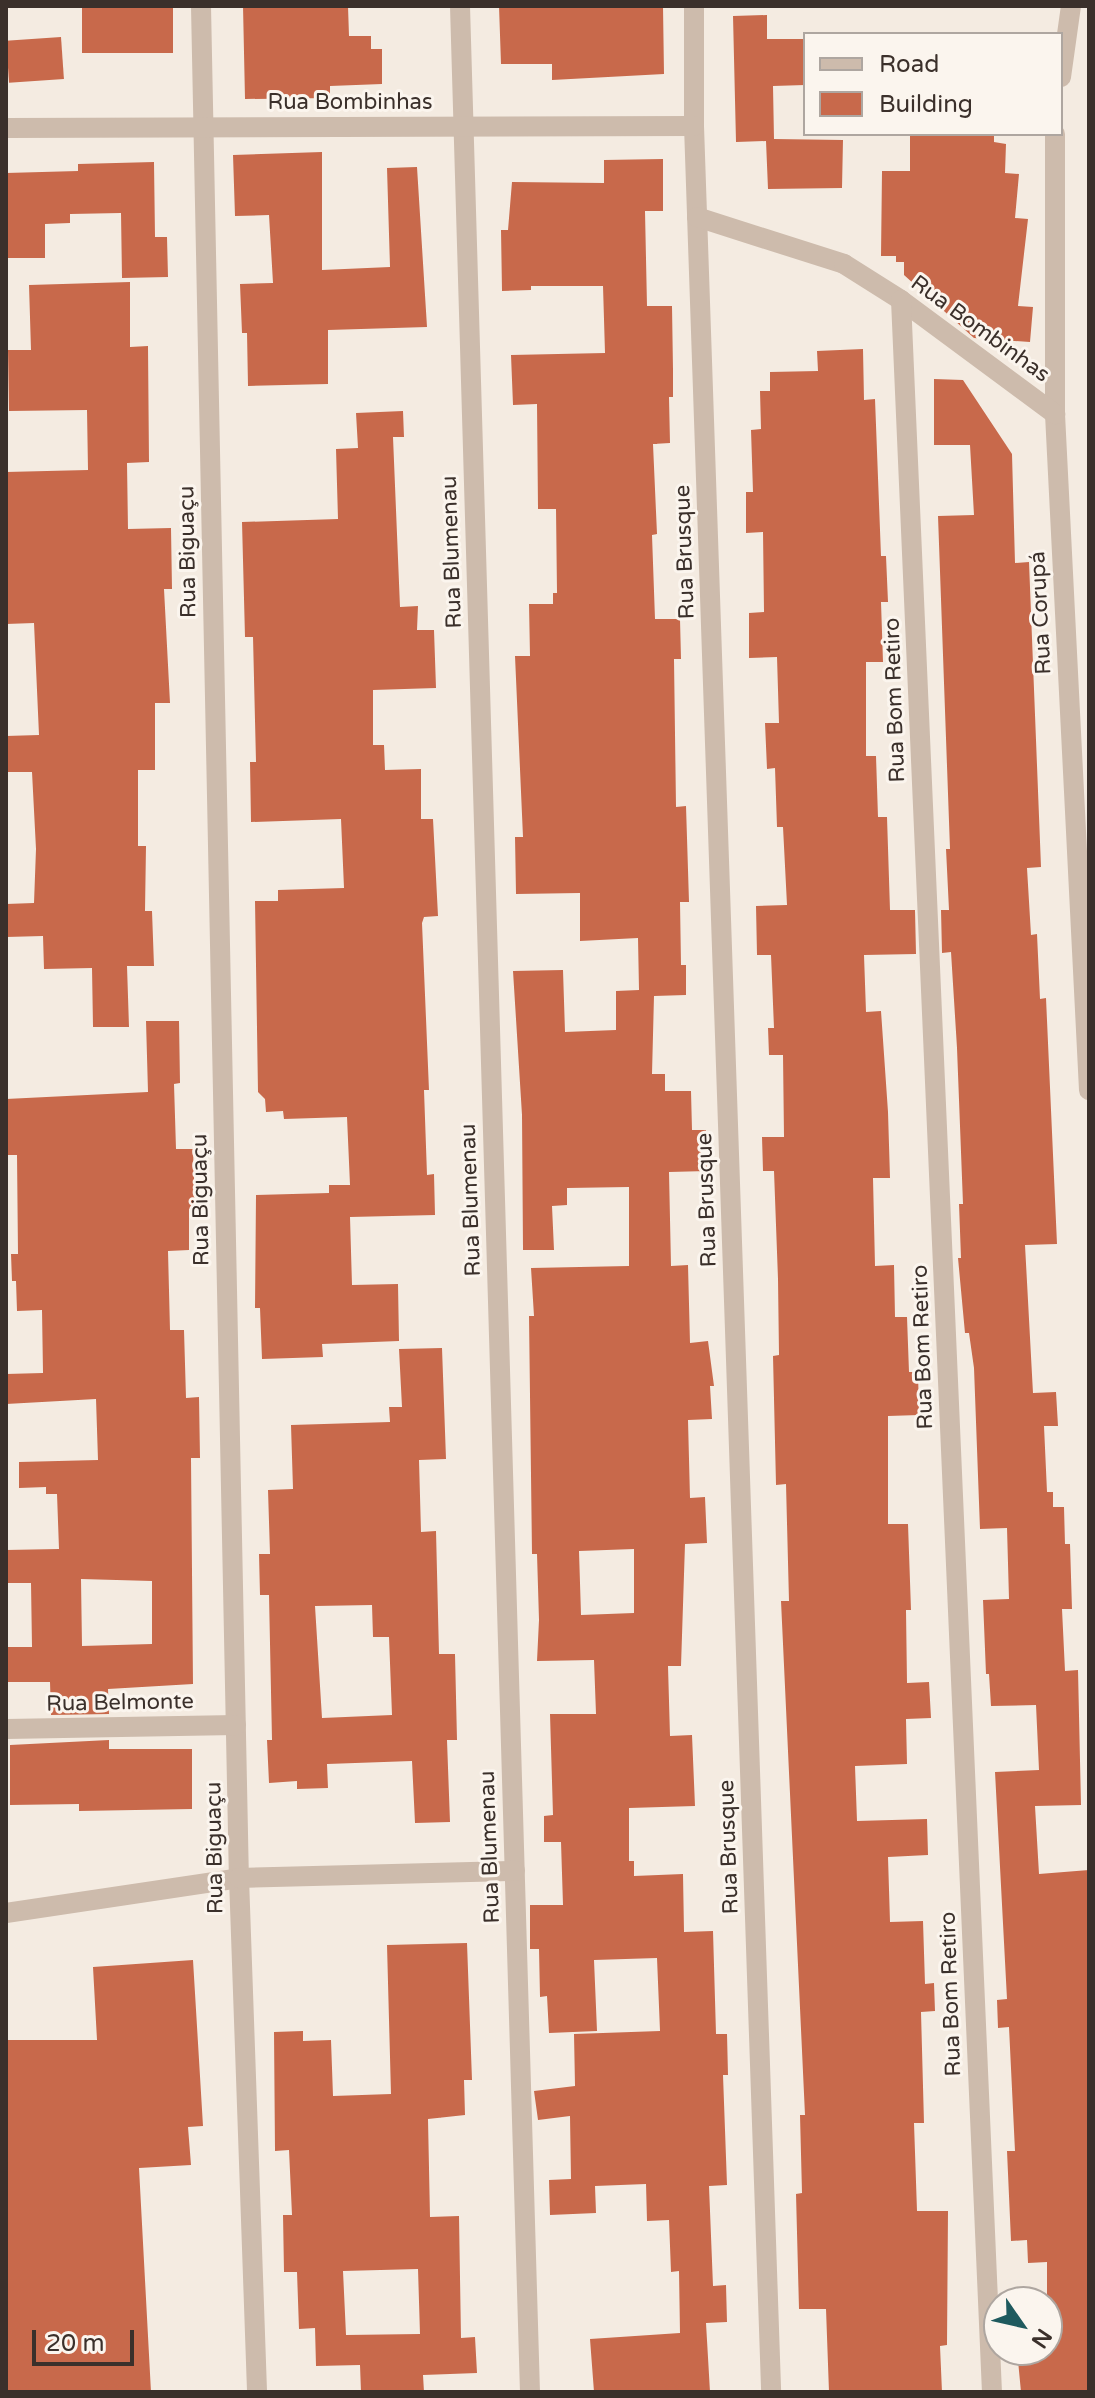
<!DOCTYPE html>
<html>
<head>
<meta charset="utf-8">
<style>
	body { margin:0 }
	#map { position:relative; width:1095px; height:2398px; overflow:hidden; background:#f4ebe1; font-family:"Varela Round",sans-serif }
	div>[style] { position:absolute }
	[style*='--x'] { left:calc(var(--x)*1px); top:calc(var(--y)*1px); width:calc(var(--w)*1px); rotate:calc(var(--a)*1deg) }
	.building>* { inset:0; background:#c8694b; transform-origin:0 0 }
	.minor>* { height:20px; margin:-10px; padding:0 10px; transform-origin:10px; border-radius:10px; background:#cdbbac }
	span { translate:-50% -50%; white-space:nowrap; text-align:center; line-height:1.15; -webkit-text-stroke:6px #fbf5ee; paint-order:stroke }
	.street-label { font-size:22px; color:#3b302b }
	.frame { position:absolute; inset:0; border:8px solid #3b302b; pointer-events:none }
	.legend { position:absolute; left:803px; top:32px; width:260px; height:104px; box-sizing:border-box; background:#fbf5ee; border:2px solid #aea6a0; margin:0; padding:10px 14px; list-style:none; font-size:24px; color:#3b302b }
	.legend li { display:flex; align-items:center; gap:16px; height:40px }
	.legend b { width:40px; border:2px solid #aea6a0 }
	.north { position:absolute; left:983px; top:2286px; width:80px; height:80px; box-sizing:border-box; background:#fbf5ee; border:2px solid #aea6a0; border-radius:50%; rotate:124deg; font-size:22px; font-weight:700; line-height:32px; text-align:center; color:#3b302b }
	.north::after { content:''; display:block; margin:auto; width:28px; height:36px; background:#1f5a5e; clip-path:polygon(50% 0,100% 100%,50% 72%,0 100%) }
	.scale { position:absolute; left:32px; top:2330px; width:102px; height:36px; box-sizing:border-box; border:4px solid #3b302b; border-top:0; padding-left:10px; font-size:24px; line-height:28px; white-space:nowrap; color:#3b302b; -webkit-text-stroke:6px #fbf5ee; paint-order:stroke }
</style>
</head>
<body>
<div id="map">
	<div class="building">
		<i style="left:82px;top:6px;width:91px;height:47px"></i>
		<i style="clip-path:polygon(243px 6px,348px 6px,349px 36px,371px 36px,371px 49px,382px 49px,382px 84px,330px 86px,330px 98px,245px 99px)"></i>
		<i style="clip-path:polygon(499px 6px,663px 6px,664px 74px,552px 80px,552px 64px,501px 64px)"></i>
		<i style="clip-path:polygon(767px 15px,767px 39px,805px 39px,805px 85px,773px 86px,774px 139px,843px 140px,842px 188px,768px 189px,766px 141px,736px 142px,733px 16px)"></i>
		<i style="left:61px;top:37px;width:42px;height:55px;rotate:86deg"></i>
		<i style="clip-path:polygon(910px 134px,994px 134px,994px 142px,1006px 144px,1005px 173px,1019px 174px,1015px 218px,1028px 219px,1018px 306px,1033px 307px,1030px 342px,974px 338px,904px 275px,904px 262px,896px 262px,896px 256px,881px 256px,882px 171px,910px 171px)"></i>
		<i style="clip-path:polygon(322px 152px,322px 270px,390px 267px,387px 168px,417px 167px,427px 327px,328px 330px,328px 384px,248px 386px,247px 333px,242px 333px,240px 284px,273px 283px,269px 215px,235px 216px,233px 155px)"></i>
		<i style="clip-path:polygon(evenodd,663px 159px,663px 211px,645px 211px,647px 306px,672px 306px,673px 370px,673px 397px,669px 397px,670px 443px,653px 444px,657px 534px,652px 535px,655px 619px,680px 619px,681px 659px,674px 659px,676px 807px,686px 806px,689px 902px,680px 902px,681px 965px,686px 965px,686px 995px,654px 996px,652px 1074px,665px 1074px,665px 1091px,691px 1091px,692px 1130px,706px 1130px,707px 1171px,669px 1172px,671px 1266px,688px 1265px,690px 1343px,708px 1341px,714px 1386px,710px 1386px,712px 1419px,688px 1420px,690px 1498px,705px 1497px,707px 1543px,685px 1544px,681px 1666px,668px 1666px,670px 1736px,692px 1735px,695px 1806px,629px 1808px,629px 1861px,634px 1861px,634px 1876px,683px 1874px,684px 1932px,713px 1931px,716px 2034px,727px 2034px,728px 2075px,723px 2075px,727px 2185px,709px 2186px,713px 2286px,726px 2285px,727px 2322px,706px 2323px,710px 2392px,594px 2392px,590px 2339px,680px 2333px,679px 2271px,671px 2272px,669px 2220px,647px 2221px,646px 2184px,595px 2186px,596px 2213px,550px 2215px,549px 2180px,571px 2179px,570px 2116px,538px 2120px,534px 2091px,575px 2086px,574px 2034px,660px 2031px,657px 1958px,594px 1960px,597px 2031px,549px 2033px,547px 1996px,540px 1997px,539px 1949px,530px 1949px,530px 1905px,563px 1905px,561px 1842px,544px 1842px,544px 1816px,553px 1815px,550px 1714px,596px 1714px,594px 1660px,537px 1661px,539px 1620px,537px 1554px,532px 1554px,529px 1316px,534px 1316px,531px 1268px,629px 1266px,629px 1187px,567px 1188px,567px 1205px,552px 1206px,554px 1250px,523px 1250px,522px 1115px,513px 971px,563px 970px,565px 1032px,616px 1030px,616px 991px,639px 990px,638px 938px,580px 941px,580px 893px,516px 894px,515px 837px,523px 837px,515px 656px,530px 656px,529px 604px,553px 604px,553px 593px,557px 593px,556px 509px,538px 509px,537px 404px,513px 405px,511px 355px,605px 353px,603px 286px,531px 286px,531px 290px,502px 291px,501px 230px,508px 230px,512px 182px,604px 183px,604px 160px,663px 159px,634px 1549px,634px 1613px,581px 1615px,579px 1551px,634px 1549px)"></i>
		<i style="clip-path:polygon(154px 162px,155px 237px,167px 237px,168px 277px,122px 278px,121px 213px,70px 214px,70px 223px,45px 224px,45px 258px,6px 258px,6px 173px,78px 171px,78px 164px)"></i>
		<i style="clip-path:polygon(130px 282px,130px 347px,148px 346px,149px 462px,127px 463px,128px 529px,171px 528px,172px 589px,164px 589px,170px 703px,155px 703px,155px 770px,138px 770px,138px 846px,146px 846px,145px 911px,152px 911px,154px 966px,127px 966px,129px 1027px,93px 1027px,92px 968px,44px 969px,43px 936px,6px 937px,6px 904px,34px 903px,36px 849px,32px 772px,6px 772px,6px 736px,39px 735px,34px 623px,6px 624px,6px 472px,88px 470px,87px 410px,9px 411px,8px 350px,31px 350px,29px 285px)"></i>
		<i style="clip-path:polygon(863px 349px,864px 400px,875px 399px,881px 556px,886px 556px,888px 602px,881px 602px,883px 662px,866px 662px,866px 756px,876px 756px,878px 817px,887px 817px,890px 910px,915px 910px,916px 954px,864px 955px,866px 1012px,881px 1011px,888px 1112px,890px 1178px,873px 1178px,875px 1266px,894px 1265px,895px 1317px,907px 1317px,909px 1372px,918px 1372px,919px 1415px,888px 1416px,888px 1524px,908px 1524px,911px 1610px,906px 1610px,907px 1683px,929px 1682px,931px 1718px,906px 1719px,907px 1764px,855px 1766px,857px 1821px,927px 1819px,928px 1855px,888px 1857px,890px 1922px,923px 1921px,925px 1984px,934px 1983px,935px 2011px,921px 2012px,924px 2123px,914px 2123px,917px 2211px,948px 2211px,947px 2345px,940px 2346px,942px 2392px,829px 2392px,826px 2309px,799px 2309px,796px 2194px,802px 2193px,800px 2115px,805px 2115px,781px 1601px,789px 1601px,786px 1484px,776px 1485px,773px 1356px,779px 1355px,778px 1279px,774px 1171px,763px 1171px,762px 1137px,784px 1137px,783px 1055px,769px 1055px,768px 1028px,774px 1028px,771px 955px,757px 955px,756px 906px,787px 905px,783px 827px,777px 827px,775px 768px,767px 769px,765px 723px,779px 723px,777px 657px,749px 658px,749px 613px,764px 612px,763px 532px,746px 533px,746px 492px,753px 492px,751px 430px,761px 429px,760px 391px,770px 391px,770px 372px,818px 371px,817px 351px)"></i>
		<i style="clip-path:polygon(934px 379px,963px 380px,1012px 454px,1015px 563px,1029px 562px,1041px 867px,1027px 868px,1031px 935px,1037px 934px,1040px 999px,1046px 998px,1057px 1244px,1025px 1245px,1033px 1393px,1056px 1392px,1058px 1426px,1044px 1426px,1047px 1492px,1053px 1492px,1053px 1507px,1064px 1507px,1065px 1544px,1070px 1544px,1072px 1609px,1062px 1609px,1065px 1671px,1078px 1670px,1081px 1805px,1035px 1806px,1039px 1874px,1089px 1870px,1089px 2392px,1021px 2392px,1017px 2350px,1047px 2350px,1047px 2262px,1028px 2263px,1027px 2240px,1011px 2241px,1007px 2151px,1015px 2151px,1009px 2027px,998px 2028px,997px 2000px,1007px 1999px,995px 1772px,1039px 1770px,1036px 1705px,991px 1706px,989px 1674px,986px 1674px,983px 1600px,1009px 1599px,1007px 1528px,980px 1529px,974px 1368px,969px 1333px,965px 1333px,958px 1258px,961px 1258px,959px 1204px,963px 1204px,957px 1048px,951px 952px,942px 953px,941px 910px,949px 910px,946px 849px,950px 849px,938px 516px,974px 515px,970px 445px,934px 445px)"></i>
		<i style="clip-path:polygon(403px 411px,404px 437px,393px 437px,400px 607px,418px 606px,417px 630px,434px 630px,436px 688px,373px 690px,373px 745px,384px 745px,385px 770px,421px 769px,421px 819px,433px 819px,438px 916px,424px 917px,422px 923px,429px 1090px,424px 1090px,427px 1175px,434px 1174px,435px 1215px,350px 1217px,352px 1285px,398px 1284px,399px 1341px,322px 1344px,323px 1357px,262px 1359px,260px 1308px,255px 1308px,256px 1195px,329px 1193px,329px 1185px,350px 1185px,347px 1117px,284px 1119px,283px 1111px,266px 1112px,265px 1099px,258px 1092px,255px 901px,278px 901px,278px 890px,344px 888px,341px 819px,251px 822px,250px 762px,256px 762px,253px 637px,245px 637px,242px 522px,338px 519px,336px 449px,358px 448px,356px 413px)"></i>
		<i style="clip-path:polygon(evenodd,146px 1021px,179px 1021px,180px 1083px,174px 1084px,176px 1149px,193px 1149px,195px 1209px,189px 1209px,189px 1250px,168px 1251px,170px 1330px,184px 1330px,186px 1398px,199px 1397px,200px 1458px,191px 1458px,193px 1684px,108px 1689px,109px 1714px,51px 1715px,50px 1682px,6px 1682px,6px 1647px,32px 1647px,31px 1583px,6px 1583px,6px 1550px,59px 1549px,57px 1494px,46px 1494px,46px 1487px,19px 1488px,19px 1462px,98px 1460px,96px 1399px,6px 1404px,6px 1374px,43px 1373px,42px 1310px,17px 1311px,16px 1281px,12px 1281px,11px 1254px,18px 1254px,17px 1155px,6px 1155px,6px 1099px,148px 1092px,146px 1021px,81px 1579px,152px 1581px,152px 1644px,82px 1646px,81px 1579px)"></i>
		<i style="clip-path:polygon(evenodd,442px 1348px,446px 1459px,419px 1460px,421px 1532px,436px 1531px,439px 1654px,455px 1654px,457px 1740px,447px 1740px,450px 1822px,415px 1823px,412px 1761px,327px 1764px,328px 1788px,297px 1789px,297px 1781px,269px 1783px,267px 1740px,272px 1740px,269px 1595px,260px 1595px,259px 1554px,270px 1554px,268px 1490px,293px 1489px,291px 1425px,390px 1422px,389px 1407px,402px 1407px,399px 1349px,442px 1348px,372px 1605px,373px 1637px,389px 1637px,392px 1715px,322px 1718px,315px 1606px,372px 1605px)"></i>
		<i style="clip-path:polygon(109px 1740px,109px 1749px,192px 1749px,192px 1809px,79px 1811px,79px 1804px,10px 1805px,10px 1745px)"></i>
		<i style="clip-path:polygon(evenodd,467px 1943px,472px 2080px,464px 2080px,465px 2115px,428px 2119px,430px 2217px,459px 2216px,461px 2338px,475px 2337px,477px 2373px,423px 2375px,424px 2392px,361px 2392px,360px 2365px,316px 2366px,315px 2328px,299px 2329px,297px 2272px,284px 2272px,283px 2215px,292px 2215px,289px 2150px,275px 2151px,274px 2032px,303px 2031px,303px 2041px,331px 2040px,333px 2096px,391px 2094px,387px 1945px,467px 1943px,418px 2269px,420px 2334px,346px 2335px,343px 2271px,418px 2269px)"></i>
		<i style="clip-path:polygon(193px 1960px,203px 2126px,188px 2127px,191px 2165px,139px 2168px,151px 2392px,6px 2392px,6px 2040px,97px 2040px,93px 1967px)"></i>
	</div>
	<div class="minor">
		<i style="--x:201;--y:6;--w:1872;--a:88.84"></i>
		<i style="--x:239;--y:1878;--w:514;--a:87.99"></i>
		<i style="--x:460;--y:6;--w:2387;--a:88.32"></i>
		<i style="--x:694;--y:6;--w:120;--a:90"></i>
		<i style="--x:694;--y:126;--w:2267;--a:88.05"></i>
		<i style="--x:1061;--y:77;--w:72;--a:-82"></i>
		<i style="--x:6;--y:128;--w:688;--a:-0.17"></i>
		<i style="--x:1055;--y:134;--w:280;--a:90"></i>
		<i style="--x:1055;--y:414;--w:677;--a:87.12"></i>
		<i style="--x:697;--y:217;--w:154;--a:17.7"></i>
		<i style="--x:844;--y:264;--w:67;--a:32.3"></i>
		<i style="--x:901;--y:300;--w:192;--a:36.5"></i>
		<i style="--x:901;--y:300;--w:2094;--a:87.51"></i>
		<i style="--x:6;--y:1729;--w:230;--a:-1"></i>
		<i style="--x:6;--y:1913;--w:236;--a:-8.5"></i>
		<i style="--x:239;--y:1878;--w:276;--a:-1.5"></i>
	</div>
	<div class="street-label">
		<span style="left:350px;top:103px">Rua Bombinhas</span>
		<span style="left:980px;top:329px;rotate:36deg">Rua Bombinhas</span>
		<span style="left:188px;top:552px;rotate:-91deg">Rua Biguaçu</span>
		<span style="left:452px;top:552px;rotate:-92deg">Rua Blumenau</span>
		<span style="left:685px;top:552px;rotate:-92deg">Rua Brusque</span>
		<span style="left:1041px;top:613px;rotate:-93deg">Rua Corupá</span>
		<span style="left:895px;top:700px;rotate:-92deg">Rua Bom Retiro</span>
		<span style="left:201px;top:1200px;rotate:-91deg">Rua Biguaçu</span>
		<span style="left:471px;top:1200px;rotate:-92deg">Rua Blumenau</span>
		<span style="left:707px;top:1200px;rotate:-92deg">Rua Brusque</span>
		<span style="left:923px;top:1347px;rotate:-92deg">Rua Bom Retiro</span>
		<span style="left:120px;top:1703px;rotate:-1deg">Rua Belmonte</span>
		<span style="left:490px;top:1847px;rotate:-92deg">Rua Blumenau</span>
		<span style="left:729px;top:1847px;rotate:-92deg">Rua Brusque</span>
		<span style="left:215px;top:1848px;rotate:-91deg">Rua Biguaçu</span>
		<span style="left:951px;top:1994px;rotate:-92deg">Rua Bom Retiro</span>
	</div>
	<div class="frame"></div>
	<ul class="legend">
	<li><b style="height:10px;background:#cdbbac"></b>Road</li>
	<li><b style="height:22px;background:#c8694b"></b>Building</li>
	</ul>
	<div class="north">N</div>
	<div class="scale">20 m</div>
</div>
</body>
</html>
